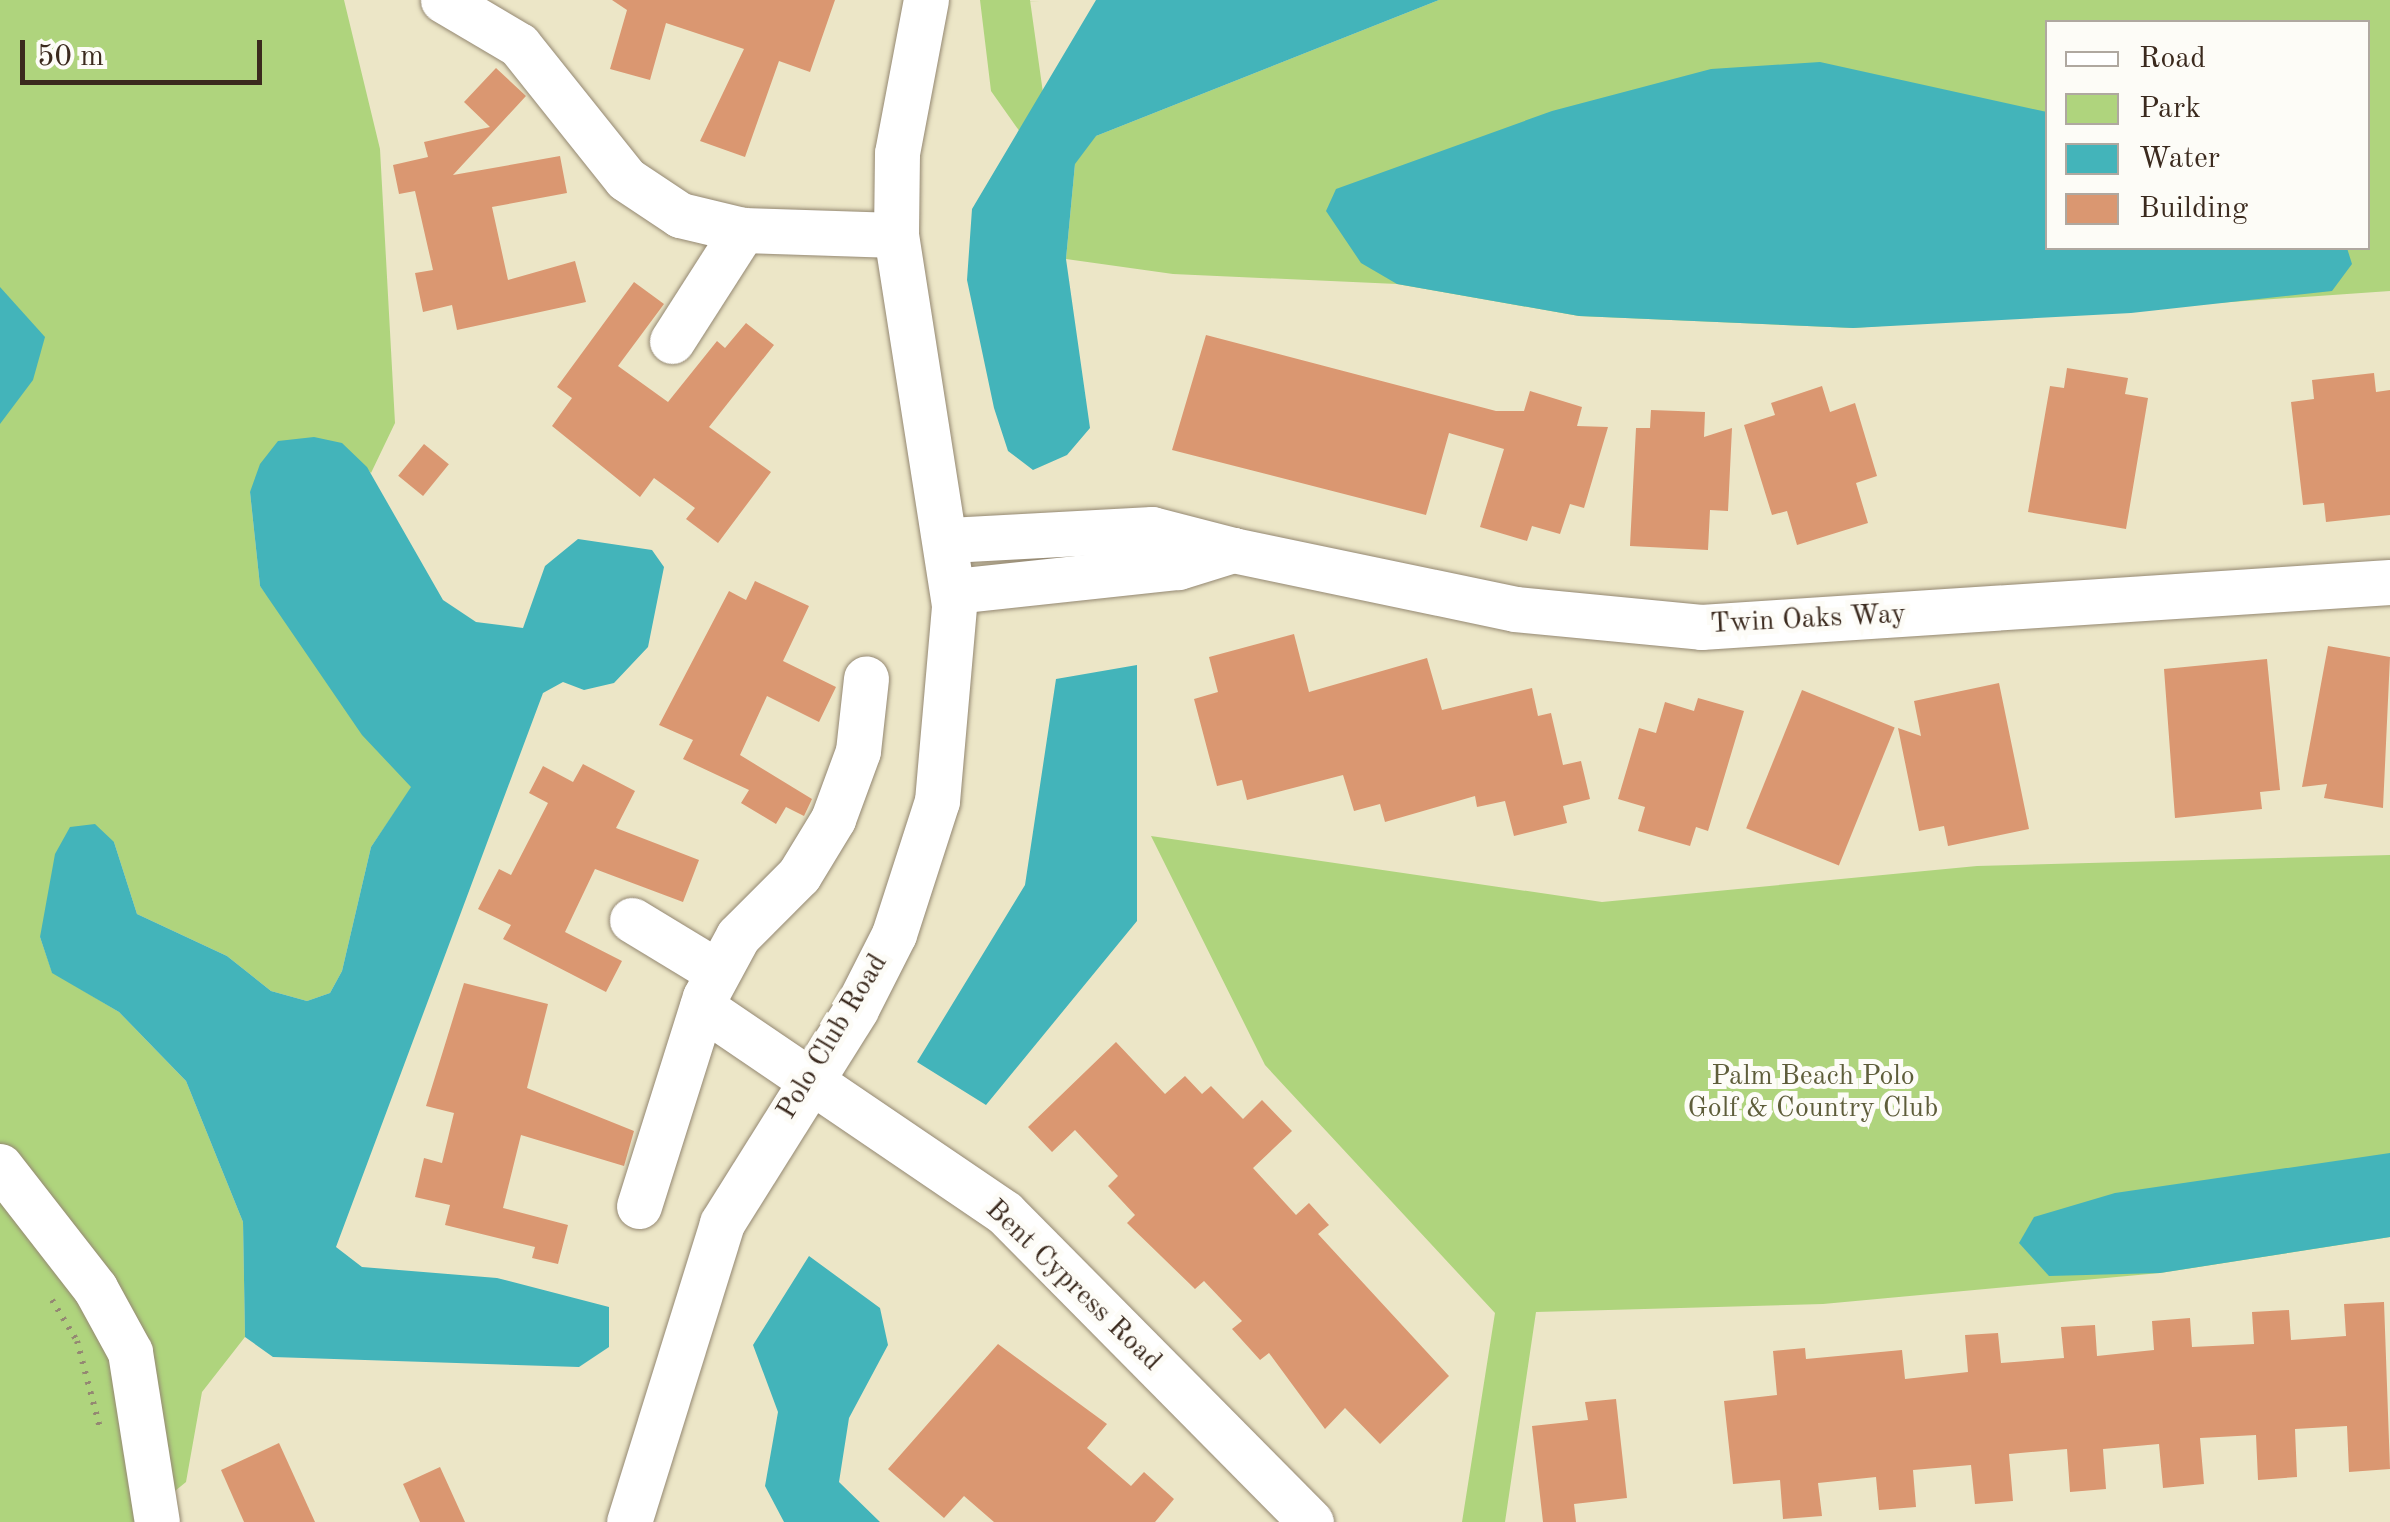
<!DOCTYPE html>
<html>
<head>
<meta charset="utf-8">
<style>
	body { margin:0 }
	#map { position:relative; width:2390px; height:1522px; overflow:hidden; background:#ece6c7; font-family:"Old Standard TT",serif }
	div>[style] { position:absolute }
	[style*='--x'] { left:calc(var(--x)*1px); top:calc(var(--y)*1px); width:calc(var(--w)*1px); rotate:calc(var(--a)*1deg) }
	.green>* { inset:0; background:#afd47d }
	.water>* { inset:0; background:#43b4ba }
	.building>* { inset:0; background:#da9771; transform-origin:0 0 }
	.path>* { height:6px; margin-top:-3px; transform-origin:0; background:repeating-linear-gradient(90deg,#948872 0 2.5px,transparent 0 10.5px) }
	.roads { filter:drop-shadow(0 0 2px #948872) drop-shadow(0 0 2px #948872) }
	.minor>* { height:45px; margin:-22.5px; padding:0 22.5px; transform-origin:22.5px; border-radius:22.5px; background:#fff }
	span { translate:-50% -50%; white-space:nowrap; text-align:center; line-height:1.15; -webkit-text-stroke:10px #fdfcf7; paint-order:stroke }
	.street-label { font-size:28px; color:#3b2a1e }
	.park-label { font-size:28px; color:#5e5d3a }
	.legend { position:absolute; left:2045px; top:20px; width:325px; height:230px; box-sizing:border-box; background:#fdfcf7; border:2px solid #afa8a0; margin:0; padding:12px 18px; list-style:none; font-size:30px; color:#3b2a1e }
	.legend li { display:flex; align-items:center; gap:20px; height:50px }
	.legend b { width:50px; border:2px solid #afa8a0 }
	.scale { position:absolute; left:20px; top:40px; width:242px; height:45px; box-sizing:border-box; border:5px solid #3b2a1e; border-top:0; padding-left:12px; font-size:30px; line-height:35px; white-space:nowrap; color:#3b2a1e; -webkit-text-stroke:8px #fdfcf7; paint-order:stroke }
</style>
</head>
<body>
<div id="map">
	<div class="green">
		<i style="clip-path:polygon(0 0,344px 0,380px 149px,395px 423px,371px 473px,341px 443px,250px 492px,260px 586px,412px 787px,371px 847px,342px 971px,330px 993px,307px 1001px,271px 991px,227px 956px,137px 914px,114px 842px,40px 937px,52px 972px,119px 1012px,186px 1081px,243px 1222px,245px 1337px,202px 1392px,186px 1482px,137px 1522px,0 1522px)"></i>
		<i style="clip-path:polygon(evenodd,980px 0,1030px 0,1044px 100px,1096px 136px,1439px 0,2390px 0,2390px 291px,1853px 328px,1579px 316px,1397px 284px,1173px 274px,1066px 259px,1075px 164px,1020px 132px,991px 91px,980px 0,2048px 22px,2368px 22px,2368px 248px,2048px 248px,2048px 22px)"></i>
		<i style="clip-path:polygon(1151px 836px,1602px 902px,1977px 866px,2390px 855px,2390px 1237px,2160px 1273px,1823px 1304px,1536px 1312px,1505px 1522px,1462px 1522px,1495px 1313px,1265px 1065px)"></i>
	</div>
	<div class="water">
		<i style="clip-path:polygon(1096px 0,1439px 0,1096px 136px,1075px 164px,1066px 259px,1090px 428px,1067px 455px,1033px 470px,1008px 451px,994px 408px,967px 280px,972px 209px)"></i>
		<i style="clip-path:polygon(1820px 62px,2047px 112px,2048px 248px,2347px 248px,2352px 264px,2332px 291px,2131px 313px,1853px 328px,1579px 316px,1397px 284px,1361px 263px,1326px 211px,1336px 189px,1552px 111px,1711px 69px)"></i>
		<i style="clip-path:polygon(0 287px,45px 337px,33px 380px,0 424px)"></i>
		<i style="clip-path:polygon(314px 437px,342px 443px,367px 467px,443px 600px,476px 622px,523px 628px,545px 566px,578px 539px,652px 550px,664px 567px,648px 647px,614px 683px,584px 690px,563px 682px,543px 693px,336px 1247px,362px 1267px,497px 1278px,609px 1307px,609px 1347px,579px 1367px,273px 1357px,245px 1337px,243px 1222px,186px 1081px,119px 1012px,52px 973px,40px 937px,55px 854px,70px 827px,95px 824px,114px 842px,137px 914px,227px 956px,271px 991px,307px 1001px,330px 993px,342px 971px,371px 847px,411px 787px,362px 735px,260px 586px,250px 492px,260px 464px,278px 441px)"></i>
		<i style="clip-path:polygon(1137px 665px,1137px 921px,986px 1105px,917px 1062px,1025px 885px,1056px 679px)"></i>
		<i style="clip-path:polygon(2390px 1153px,2390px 1237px,2160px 1273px,2049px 1276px,2019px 1243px,2034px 1217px,2115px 1193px)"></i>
		<i style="clip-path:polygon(809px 1256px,880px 1308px,888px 1345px,849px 1418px,839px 1482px,880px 1522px,784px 1522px,765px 1486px,778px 1412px,753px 1345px)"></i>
	</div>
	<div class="building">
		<i style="clip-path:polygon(612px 0,835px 0,810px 72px,779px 61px,745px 157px,700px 141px,744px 49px,666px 23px,650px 80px,610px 69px,627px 10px)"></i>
		<i style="clip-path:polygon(496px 68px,526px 96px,453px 175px,560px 156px,567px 193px,492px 207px,508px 280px,575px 261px,586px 302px,457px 330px,452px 305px,423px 312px,415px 273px,433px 270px,415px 191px,399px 194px,393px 165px,428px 157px,424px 142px,490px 127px,464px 102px)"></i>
		<i style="clip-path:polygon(634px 282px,664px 304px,618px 366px,668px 402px,717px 341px,725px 348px,746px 323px,774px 345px,709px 427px,771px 472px,718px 543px,686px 519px,695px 508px,654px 478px,640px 497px,552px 426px,572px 398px,557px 387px)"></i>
		<i style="clip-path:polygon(1206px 335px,1496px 411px,1524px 411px,1530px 391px,1582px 407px,1577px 426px,1608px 427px,1584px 508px,1570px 504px,1560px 534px,1532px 526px,1527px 541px,1480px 527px,1504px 449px,1449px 433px,1426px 515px,1172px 450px)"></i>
		<i style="clip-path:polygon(2067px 368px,2128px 378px,2125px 394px,2148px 398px,2126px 529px,2028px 512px,2050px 386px,2064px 388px)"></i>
		<i style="clip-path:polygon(2374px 373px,2376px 392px,2390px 390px,2390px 515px,2326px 522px,2324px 503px,2303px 505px,2291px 402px,2314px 399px,2312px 380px)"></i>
		<i style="clip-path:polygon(1822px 386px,1830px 412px,1855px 403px,1877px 476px,1856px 483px,1868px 523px,1797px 545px,1787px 511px,1772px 515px,1744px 425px,1775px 415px,1771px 403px)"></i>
		<i style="clip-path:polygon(1651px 410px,1705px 412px,1704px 437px,1732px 428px,1728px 511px,1710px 510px,1708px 550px,1630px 546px,1636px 428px,1650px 428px)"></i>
		<i style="left:424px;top:444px;width:32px;height:41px;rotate:39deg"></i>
		<i style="clip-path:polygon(755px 581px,809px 606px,783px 661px,836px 687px,819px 722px,767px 696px,740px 755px,812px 799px,804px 816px,786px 807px,776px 824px,741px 803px,749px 790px,683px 759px,693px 740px,659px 725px,729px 591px,746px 600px)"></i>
		<i style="clip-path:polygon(1294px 634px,1309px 692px,1427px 658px,1442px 710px,1532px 688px,1538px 716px,1551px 713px,1563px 765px,1581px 761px,1590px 799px,1563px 806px,1567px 823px,1514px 836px,1505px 801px,1477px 807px,1475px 796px,1385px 822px,1380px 804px,1354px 811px,1343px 775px,1247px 800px,1242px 780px,1217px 786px,1194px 699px,1218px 692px,1209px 657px)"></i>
		<i style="clip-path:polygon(2328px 646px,2390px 657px,2383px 808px,2324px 798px,2327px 784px,2302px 787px)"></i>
		<i style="clip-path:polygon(2267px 659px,2280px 790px,2260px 792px,2262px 809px,2175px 818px,2164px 669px)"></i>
		<i style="clip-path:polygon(1999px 683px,2029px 829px,1948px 846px,1944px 826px,1919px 831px,1898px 728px,1921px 736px,1914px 701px)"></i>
		<i style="left:1802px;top:690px;width:100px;height:149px;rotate:22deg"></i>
		<i style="clip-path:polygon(1698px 698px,1744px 711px,1708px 831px,1696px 827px,1690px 846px,1638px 831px,1645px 807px,1618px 799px,1639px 728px,1656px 733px,1665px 702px,1694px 711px)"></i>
		<i style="clip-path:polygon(583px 764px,635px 791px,616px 828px,699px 860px,683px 902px,595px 869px,565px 932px,622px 961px,606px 992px,503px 939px,511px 925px,478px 909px,499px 869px,511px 875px,548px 803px,529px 793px,543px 766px,573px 782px)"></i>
		<i style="clip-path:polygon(464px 983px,548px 1004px,527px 1088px,634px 1131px,624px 1166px,521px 1135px,503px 1208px,568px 1225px,558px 1264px,532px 1258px,535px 1247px,445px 1225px,450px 1205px,415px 1197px,424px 1158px,442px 1163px,454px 1113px,426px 1106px)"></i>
		<i style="clip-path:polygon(1116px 1042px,1165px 1094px,1185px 1076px,1202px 1094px,1211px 1086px,1243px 1119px,1262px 1100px,1292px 1131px,1253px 1168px,1296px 1215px,1309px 1203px,1329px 1225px,1318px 1234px,1449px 1376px,1380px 1444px,1345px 1408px,1325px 1429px,1269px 1353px,1260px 1360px,1232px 1329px,1242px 1321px,1204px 1281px,1195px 1289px,1127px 1223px,1135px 1215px,1108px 1186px,1118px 1176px,1075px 1130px,1052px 1152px,1028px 1127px)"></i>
		<i style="clip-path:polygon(2384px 1302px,2390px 1469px,2349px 1472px,2347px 1426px,2295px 1429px,2297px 1477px,2258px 1480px,2256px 1435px,2200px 1438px,2204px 1484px,2163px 1488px,2159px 1444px,2103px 1449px,2106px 1489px,2070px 1492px,2067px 1449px,2009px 1454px,2013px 1501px,1975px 1504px,1971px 1465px,1913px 1470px,1916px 1507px,1879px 1510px,1876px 1477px,1818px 1483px,1822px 1516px,1783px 1519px,1780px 1480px,1733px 1484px,1724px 1401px,1777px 1395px,1773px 1351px,1805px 1348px,1806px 1359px,1902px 1350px,1905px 1379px,1968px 1372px,1965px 1335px,1998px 1333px,2001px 1363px,2064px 1358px,2061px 1327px,2095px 1325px,2097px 1356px,2154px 1350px,2152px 1321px,2190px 1318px,2192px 1347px,2254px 1344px,2252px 1312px,2289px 1310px,2291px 1340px,2346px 1336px,2344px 1304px)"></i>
		<i style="clip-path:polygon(998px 1344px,1107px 1424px,1087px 1448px,1131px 1486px,1144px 1472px,1174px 1499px,1155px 1522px,994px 1522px,964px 1496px,944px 1518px,888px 1469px)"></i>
		<i style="clip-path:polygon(1616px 1399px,1627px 1498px,1574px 1504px,1576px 1522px,1543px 1522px,1532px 1426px,1588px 1420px,1585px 1402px)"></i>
		<i style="clip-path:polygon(279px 1443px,315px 1522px,244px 1522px,221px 1470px)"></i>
		<i style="clip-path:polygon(440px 1467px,465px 1522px,420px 1522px,403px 1484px)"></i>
	</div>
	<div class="path">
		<i style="--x:52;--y:1300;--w:48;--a:58.6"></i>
		<i style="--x:77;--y:1341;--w:94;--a:75.2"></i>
	</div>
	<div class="roads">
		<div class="minor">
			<i style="--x:443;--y:0;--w:88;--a:30.6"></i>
			<i style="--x:519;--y:45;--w:171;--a:51.4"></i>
			<i style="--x:626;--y:179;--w:65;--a:33.7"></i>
			<i style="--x:680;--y:215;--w:65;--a:13.4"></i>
			<i style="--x:743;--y:230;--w:153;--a:1.9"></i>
			<i style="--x:672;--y:341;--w:132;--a:-57.4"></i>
			<i style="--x:949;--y:540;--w:203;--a:-3.1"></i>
			<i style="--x:1152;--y:529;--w:84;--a:14.5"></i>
			<i style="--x:1233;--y:550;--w:58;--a:162.8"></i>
			<i style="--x:1178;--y:567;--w:226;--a:173.9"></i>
			<i style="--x:1233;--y:550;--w:288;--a:11.8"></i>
			<i style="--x:1515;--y:609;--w:187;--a:5.5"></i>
			<i style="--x:1701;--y:627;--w:690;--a:-3.74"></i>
			<i style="--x:632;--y:920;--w:100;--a:31.2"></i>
			<i style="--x:702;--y:1007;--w:366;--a:34.2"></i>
			<i style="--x:1005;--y:1213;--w:435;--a:45.3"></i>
			<i style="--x:0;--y:1166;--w:155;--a:52.1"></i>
			<i style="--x:95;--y:1288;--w:73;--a:61.3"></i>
			<i style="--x:130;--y:1352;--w:172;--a:81"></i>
			<i style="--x:639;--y:1206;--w:219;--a:-72.5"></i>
			<i style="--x:705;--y:997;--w:69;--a:-61.6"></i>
			<i style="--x:738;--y:936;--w:86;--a:-45"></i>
			<i style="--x:799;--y:875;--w:66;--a:-58.7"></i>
			<i style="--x:833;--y:819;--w:72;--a:-69.8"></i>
			<i style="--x:858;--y:751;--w:73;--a:-83.7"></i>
			<i style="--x:629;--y:1522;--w:313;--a:-72.7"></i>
			<i style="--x:722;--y:1223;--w:252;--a:-57.9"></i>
			<i style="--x:856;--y:1009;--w:84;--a:-63.1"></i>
			<i style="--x:894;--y:934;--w:140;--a:-72.1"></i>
			<i style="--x:937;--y:801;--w:197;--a:-85"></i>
			<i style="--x:954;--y:605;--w:375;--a:-98.9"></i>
			<i style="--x:896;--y:235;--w:82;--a:-89.3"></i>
			<i style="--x:897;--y:153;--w:156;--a:-79.3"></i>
		</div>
	</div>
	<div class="street-label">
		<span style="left:1808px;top:620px;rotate:-3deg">Twin Oaks Way</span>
		<span style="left:833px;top:1037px;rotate:-59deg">Polo Club Road</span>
		<span style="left:1073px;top:1286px;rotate:44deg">Bent Cypress Road</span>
	</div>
	<div class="park-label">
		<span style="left:1813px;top:1093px">Palm Beach Polo<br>Golf &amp; Country Club</span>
	</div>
	<ul class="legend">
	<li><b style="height:12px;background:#fff"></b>Road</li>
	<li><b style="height:28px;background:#afd47d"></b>Park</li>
	<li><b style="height:28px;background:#43b4ba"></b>Water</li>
	<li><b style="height:28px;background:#da9771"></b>Building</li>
	</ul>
	<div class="scale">50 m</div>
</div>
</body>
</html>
